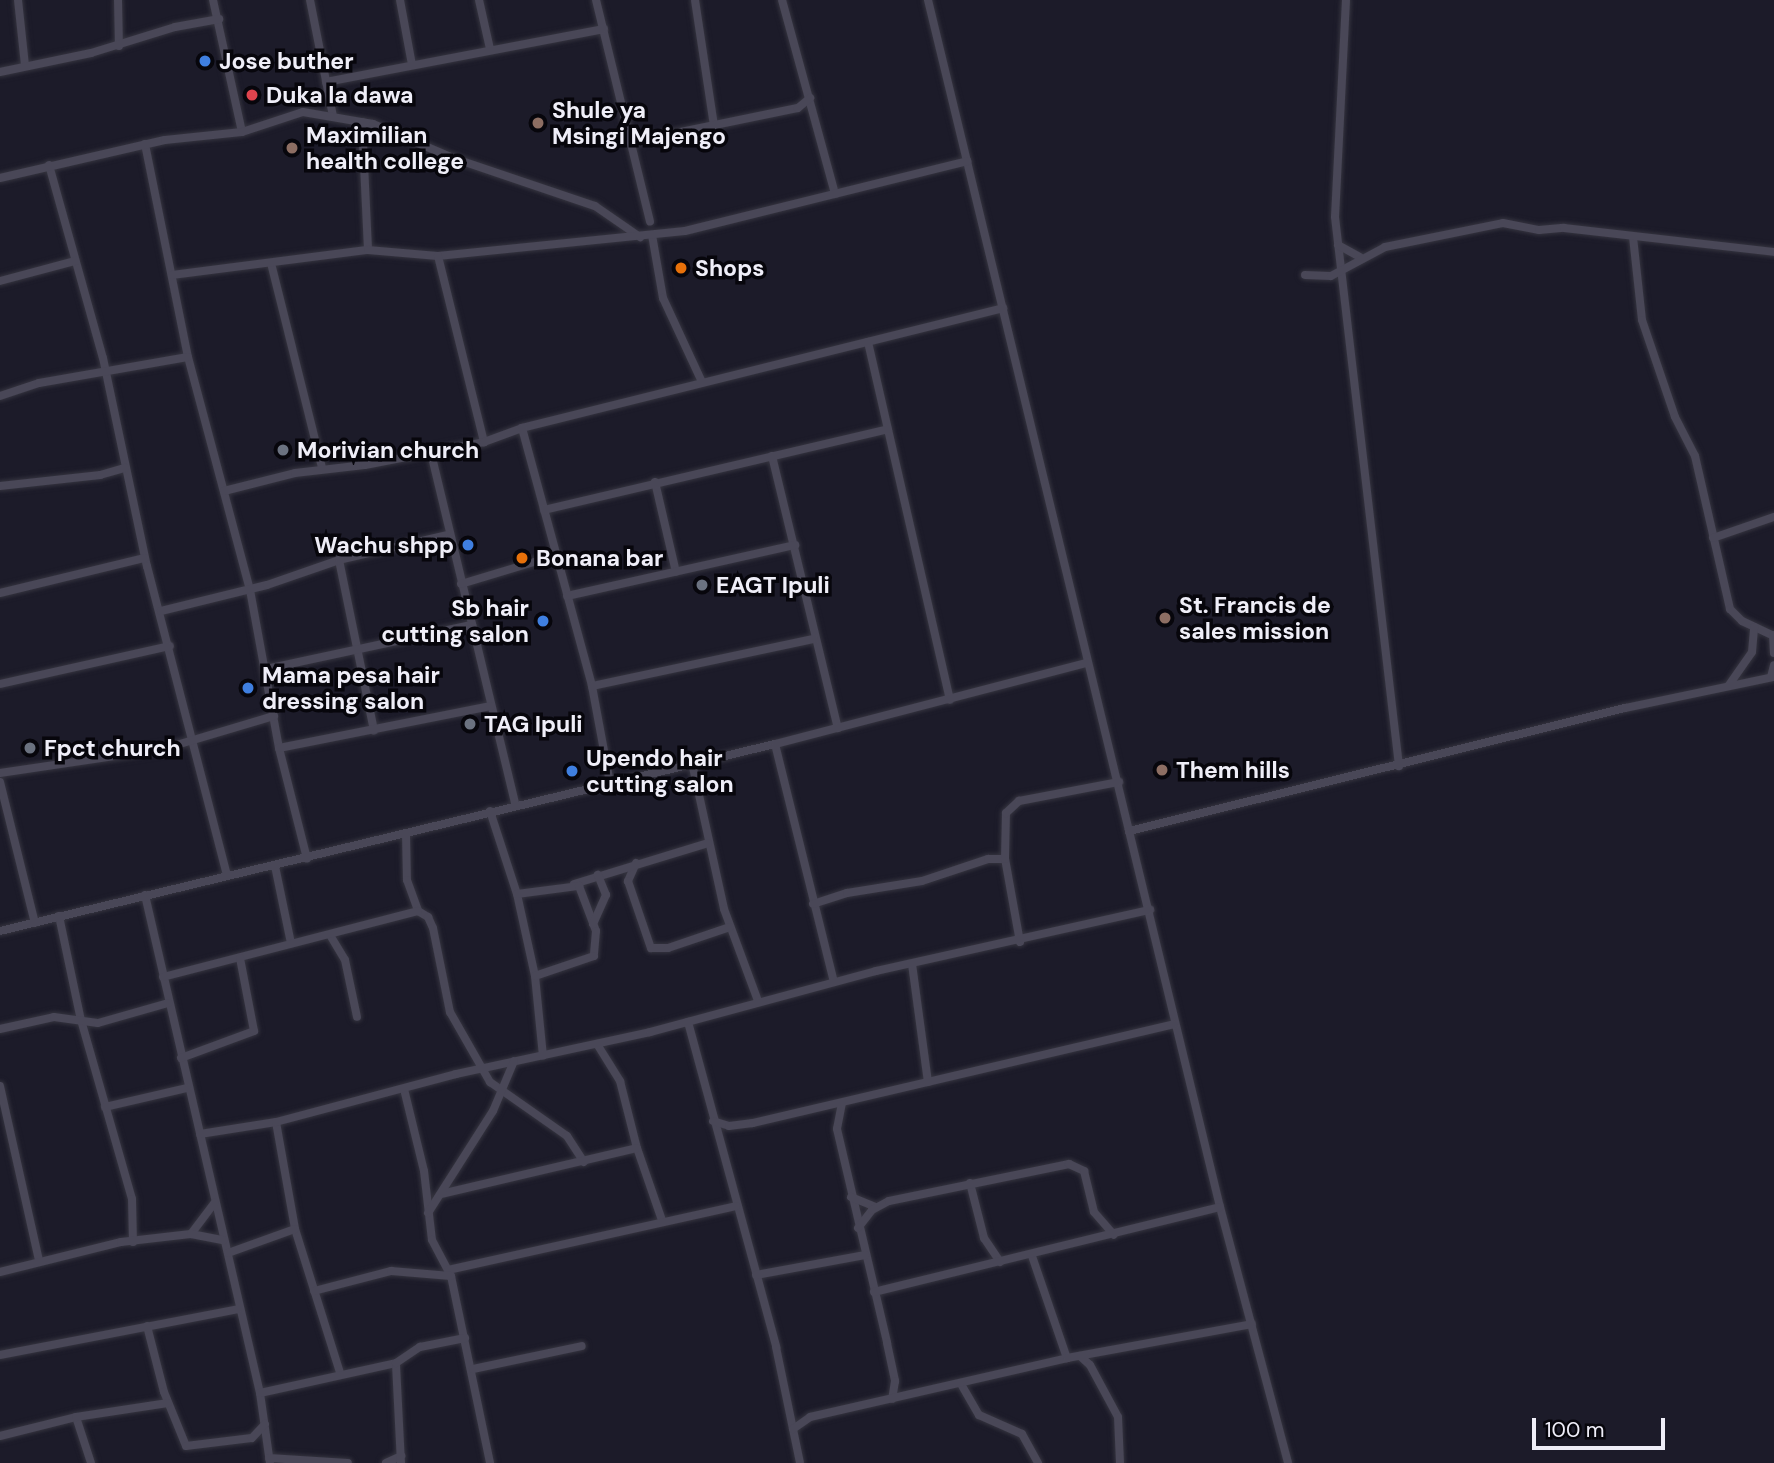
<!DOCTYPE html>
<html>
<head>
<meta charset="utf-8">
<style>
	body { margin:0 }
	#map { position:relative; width:1774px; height:1463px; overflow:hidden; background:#1c1b29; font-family:"DM Sans",sans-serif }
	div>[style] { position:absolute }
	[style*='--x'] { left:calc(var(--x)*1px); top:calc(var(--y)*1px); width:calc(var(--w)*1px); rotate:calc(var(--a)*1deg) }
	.roads { filter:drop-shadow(0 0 2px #35343f) drop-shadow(0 0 2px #35343f) }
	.street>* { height:8px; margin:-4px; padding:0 4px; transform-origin:4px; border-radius:4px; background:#494757 }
	.dots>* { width:19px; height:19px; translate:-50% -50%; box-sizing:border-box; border:4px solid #07060c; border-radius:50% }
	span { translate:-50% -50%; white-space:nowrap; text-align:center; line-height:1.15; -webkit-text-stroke:7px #07060c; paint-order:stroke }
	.poi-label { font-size:23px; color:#efeef8; font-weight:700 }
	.left { translate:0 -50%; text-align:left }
	.right { translate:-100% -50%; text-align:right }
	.scale { position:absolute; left:1532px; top:1418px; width:133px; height:32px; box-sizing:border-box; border:4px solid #efeef8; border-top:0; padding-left:9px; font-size:21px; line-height:24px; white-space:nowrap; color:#efeef8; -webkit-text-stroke:5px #07060c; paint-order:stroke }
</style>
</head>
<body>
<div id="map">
	<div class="roads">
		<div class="street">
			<i style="--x:18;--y:0;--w:65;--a:83.9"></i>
			<i style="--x:118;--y:0;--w:46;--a:88.8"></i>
			<i style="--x:213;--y:0;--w:135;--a:77.6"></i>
			<i style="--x:310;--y:0;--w:118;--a:78.8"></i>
			<i style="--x:400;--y:0;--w:66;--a:79.5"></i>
			<i style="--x:479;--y:0;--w:50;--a:77.3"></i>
			<i style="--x:596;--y:0;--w:228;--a:76.3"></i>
			<i style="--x:695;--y:0;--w:126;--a:81.4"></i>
			<i style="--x:782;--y:0;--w:201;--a:74.7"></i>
			<i style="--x:928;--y:0;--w:1242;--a:76.4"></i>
			<i style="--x:1220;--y:1207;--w:265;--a:75.1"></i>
			<i style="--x:1346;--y:0;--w:217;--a:92.9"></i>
			<i style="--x:1335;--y:217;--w:553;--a:83.35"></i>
			<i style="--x:0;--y:72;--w:93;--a:-11.8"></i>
			<i style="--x:91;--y:53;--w:88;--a:-17.2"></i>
			<i style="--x:175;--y:27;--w:45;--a:-10.3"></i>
			<i style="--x:326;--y:82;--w:283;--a:-10.8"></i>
			<i style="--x:362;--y:122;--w:128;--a:87.3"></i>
			<i style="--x:632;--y:142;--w:169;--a:-11.6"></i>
			<i style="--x:798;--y:108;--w:16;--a:-40"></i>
			<i style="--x:145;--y:144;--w:217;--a:78.6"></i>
			<i style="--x:188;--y:357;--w:241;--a:75.1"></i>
			<i style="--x:250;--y:590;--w:161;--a:79.6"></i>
			<i style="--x:279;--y:748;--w:114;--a:75.8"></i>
			<i style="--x:49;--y:165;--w:200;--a:74.4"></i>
			<i style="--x:103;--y:358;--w:213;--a:78.1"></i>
			<i style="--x:147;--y:566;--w:319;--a:75.5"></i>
			<i style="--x:0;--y:178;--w:169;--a:-13"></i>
			<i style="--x:165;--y:140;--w:77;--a:-5.9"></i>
			<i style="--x:242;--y:132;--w:64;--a:-18.2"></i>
			<i style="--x:303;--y:112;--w:71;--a:9.7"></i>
			<i style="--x:373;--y:124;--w:87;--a:23"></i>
			<i style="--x:453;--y:158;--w:150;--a:18.7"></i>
			<i style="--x:595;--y:206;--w:55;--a:34.6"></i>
			<i style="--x:652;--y:235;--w:64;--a:80.1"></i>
			<i style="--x:663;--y:298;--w:93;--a:65.1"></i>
			<i style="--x:1633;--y:237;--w:83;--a:83.8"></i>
			<i style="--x:1642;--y:320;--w:102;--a:71.2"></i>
			<i style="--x:1675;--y:417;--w:44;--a:62.9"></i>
			<i style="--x:1695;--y:456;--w:157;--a:77.1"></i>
			<i style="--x:1730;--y:609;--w:17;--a:45"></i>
			<i style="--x:1742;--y:621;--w:35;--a:25"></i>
			<i style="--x:1338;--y:245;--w:25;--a:29"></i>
			<i style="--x:438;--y:256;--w:248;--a:-5.8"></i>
			<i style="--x:685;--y:231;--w:291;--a:-13.9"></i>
			<i style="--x:271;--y:263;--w:211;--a:76"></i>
			<i style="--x:172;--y:275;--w:198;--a:-7.3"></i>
			<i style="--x:368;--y:250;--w:70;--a:4.9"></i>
			<i style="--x:438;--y:256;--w:192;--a:76.1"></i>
			<i style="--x:1305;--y:275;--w:26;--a:2"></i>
			<i style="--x:1331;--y:276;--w:61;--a:-28.2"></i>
			<i style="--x:1385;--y:247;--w:120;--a:-11.5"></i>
			<i style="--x:1503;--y:223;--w:37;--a:11"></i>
			<i style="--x:1539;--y:230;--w:25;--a:-5"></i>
			<i style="--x:1564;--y:228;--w:211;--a:6.5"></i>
			<i style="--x:0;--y:281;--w:78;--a:-14.9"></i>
			<i style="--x:868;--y:342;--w:367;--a:77.1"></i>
			<i style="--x:0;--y:396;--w:41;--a:-18.4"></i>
			<i style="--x:39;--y:383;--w:151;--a:-9.9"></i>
			<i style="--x:522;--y:428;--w:496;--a:-14"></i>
			<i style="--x:431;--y:453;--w:361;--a:76.5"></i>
			<i style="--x:772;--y:456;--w:280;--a:76.4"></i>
			<i style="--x:655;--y:482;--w:92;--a:76.9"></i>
			<i style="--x:0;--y:486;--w:101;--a:-6.3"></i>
			<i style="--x:100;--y:475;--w:26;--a:-16"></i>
			<i style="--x:224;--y:491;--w:73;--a:-14.2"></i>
			<i style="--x:295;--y:473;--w:70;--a:-6.5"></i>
			<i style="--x:365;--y:465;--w:121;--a:-10.9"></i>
			<i style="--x:484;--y:442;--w:40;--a:-20.2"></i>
			<i style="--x:522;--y:428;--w:267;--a:74.8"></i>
			<i style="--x:592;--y:686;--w:99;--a:79.5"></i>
			<i style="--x:544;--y:510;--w:353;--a:-13.2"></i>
			<i style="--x:1713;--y:538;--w:65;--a:-19"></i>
			<i style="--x:339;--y:560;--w:174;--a:78.4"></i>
			<i style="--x:461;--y:584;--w:97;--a:-16.8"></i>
			<i style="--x:0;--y:593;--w:149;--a:-13.6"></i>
			<i style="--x:567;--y:596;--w:234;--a:-12.6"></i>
			<i style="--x:161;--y:611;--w:109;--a:-13.8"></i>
			<i style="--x:267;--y:585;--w:76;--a:-19.1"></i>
			<i style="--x:339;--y:560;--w:111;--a:-13"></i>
			<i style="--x:1773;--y:635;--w:18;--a:87"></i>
			<i style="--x:266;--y:669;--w:211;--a:-12.1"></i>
			<i style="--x:1771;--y:677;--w:12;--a:-76"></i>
			<i style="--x:0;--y:684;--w:174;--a:-12.6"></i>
			<i style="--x:1729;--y:685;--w:40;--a:-55.1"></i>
			<i style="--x:1752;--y:652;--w:25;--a:-85"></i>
			<i style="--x:592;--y:686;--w:227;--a:-12"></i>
			<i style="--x:775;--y:744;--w:245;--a:76.1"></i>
			<i style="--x:279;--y:748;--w:216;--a:-11.2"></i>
			<i style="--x:692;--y:763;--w:149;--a:77.6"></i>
			<i style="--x:724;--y:909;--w:98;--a:69.7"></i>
			<i style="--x:0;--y:773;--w:165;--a:-8.4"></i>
			<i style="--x:163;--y:749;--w:116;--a:-16.6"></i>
			<i style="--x:0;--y:782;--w:145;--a:76.1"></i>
			<i style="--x:490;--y:811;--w:87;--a:72"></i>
			<i style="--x:517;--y:894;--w:84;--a:77.6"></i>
			<i style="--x:535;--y:976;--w:80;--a:84.3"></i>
			<i style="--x:1129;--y:831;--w:511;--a:-13.93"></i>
			<i style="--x:1625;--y:708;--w:152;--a:-11.8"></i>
			<i style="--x:406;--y:834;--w:46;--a:88.8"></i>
			<i style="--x:407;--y:880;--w:33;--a:70"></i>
			<i style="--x:418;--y:911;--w:12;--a:31"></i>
			<i style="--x:428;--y:917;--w:12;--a:66"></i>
			<i style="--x:433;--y:928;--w:86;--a:78.6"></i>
			<i style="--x:450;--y:1012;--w:81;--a:60.3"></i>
			<i style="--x:490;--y:1082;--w:94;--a:35"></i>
			<i style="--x:567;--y:1136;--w:31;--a:57"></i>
			<i style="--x:636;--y:863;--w:20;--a:114"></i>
			<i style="--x:628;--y:881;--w:71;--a:71.1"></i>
			<i style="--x:651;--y:948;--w:17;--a:0"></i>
			<i style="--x:668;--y:948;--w:65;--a:-18.7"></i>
			<i style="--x:275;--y:866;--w:79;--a:78.3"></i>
			<i style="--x:574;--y:884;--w:140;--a:-17"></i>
			<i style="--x:517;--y:894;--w:63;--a:-7.4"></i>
			<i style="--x:579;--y:886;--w:48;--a:69.3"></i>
			<i style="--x:596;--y:931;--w:25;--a:95"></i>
			<i style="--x:594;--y:956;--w:62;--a:161.3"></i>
			<i style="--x:145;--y:895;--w:511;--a:77"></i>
			<i style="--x:260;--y:1393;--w:71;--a:81.9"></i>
			<i style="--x:813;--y:904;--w:36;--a:-18"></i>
			<i style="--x:847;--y:893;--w:76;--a:-9.1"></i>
			<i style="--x:922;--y:881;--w:70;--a:-18.4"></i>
			<i style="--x:988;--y:859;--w:17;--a:0"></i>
			<i style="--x:59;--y:916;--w:106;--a:78.1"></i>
			<i style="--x:81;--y:1020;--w:186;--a:74.1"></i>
			<i style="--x:132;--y:1199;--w:43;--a:88.7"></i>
			<i style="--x:593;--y:924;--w:32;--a:-66"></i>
			<i style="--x:606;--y:895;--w:22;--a:-112"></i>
			<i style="--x:0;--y:931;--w:797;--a:-13.57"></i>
			<i style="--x:775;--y:744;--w:322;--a:-14.6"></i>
			<i style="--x:330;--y:935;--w:29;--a:59"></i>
			<i style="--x:345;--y:960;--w:58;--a:78.1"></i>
			<i style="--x:1020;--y:942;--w:84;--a:-100.2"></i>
			<i style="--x:1005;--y:859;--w:46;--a:-88.8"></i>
			<i style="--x:1006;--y:813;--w:18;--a:-43"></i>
			<i style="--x:1019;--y:801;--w:102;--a:-10.8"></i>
			<i style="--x:912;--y:964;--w:119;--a:82.3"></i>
			<i style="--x:163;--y:977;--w:263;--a:-14.5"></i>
			<i style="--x:688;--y:1022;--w:337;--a:74.8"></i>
			<i style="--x:776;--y:1347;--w:118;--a:78.3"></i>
			<i style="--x:0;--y:1029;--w:55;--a:-12.5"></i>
			<i style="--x:54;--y:1017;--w:44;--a:7.8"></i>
			<i style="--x:98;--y:1023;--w:73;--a:-15.9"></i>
			<i style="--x:597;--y:1044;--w:44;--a:58.1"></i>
			<i style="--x:620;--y:1081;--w:69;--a:75.8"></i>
			<i style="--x:637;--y:1148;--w:76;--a:70.9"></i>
			<i style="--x:181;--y:1058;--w:78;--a:-20.3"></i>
			<i style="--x:254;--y:1031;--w:74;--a:-100.9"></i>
			<i style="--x:0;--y:1086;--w:179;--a:77.4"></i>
			<i style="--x:404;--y:1089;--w:84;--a:76.3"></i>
			<i style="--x:424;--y:1171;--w:69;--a:83.4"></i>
			<i style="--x:432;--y:1240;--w:41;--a:62.2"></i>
			<i style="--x:451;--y:1276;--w:191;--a:78.2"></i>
			<i style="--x:842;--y:1103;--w:26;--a:101"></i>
			<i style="--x:837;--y:1129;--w:220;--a:76.8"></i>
			<i style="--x:887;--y:1343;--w:39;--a:78"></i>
			<i style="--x:895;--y:1381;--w:18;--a:99"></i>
			<i style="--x:105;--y:1107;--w:84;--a:-13"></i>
			<i style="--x:713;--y:1121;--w:17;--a:17"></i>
			<i style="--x:729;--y:1126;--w:24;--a:-7"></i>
			<i style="--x:753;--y:1123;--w:432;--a:-13.2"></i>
			<i style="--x:276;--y:1122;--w:109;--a:79.9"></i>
			<i style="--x:295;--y:1229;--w:151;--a:72.6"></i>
			<i style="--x:200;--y:1134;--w:77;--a:-9"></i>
			<i style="--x:276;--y:1122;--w:186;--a:-14.9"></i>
			<i style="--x:456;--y:1074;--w:198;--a:-12.2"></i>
			<i style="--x:650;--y:1032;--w:234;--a:-15.1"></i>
			<i style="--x:876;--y:971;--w:281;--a:-12.6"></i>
			<i style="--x:970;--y:1183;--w:57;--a:75.7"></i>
			<i style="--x:984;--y:1238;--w:29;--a:56"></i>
			<i style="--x:441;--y:1194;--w:201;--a:-13.2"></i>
			<i style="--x:851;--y:1197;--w:27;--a:22"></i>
			<i style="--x:428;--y:1213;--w:121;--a:-57.5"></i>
			<i style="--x:493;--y:1111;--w:54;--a:-67.2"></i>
			<i style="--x:858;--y:1228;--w:23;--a:-52"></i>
			<i style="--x:872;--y:1210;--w:19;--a:-28"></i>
			<i style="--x:889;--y:1201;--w:184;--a:-11.6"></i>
			<i style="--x:1069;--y:1164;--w:17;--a:25"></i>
			<i style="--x:1084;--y:1171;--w:42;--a:76.3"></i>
			<i style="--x:1094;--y:1212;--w:30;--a:49"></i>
			<i style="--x:191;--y:1234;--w:39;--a:-53"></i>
			<i style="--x:228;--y:1253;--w:71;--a:-19.7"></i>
			<i style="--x:1032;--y:1256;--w:108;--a:71.1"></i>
			<i style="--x:448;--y:1270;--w:295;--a:-12.5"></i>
			<i style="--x:0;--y:1272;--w:125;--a:-13.9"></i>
			<i style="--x:121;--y:1242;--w:70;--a:-6.5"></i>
			<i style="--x:191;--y:1234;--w:33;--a:11"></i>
			<i style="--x:756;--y:1275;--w:111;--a:-10.4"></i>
			<i style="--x:314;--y:1291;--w:80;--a:-14.6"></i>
			<i style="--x:391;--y:1271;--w:60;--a:4.8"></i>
			<i style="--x:874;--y:1292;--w:356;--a:-13.8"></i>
			<i style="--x:147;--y:1326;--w:68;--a:75.6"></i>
			<i style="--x:164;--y:1392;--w:58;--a:67.8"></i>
			<i style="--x:186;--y:1446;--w:66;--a:-6.9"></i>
			<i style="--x:252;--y:1438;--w:19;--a:-47"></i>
			<i style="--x:0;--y:1355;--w:244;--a:-10.9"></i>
			<i style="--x:1080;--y:1356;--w:13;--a:42"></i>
			<i style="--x:1090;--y:1365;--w:59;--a:61.7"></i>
			<i style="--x:1118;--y:1417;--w:46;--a:87.5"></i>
			<i style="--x:473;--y:1369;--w:111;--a:-11.9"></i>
			<i style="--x:961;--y:1384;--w:36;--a:60"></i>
			<i style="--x:979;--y:1415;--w:47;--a:23.8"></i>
			<i style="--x:1022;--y:1434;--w:33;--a:61"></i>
			<i style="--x:260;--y:1393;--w:139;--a:-12.4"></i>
			<i style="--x:76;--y:1417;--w:48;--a:71.9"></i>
			<i style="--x:793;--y:1429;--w:21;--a:-35"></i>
			<i style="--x:810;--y:1417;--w:264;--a:-12.9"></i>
			<i style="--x:1067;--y:1358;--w:188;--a:-10.4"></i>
			<i style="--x:0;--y:1436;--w:78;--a:-14"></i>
			<i style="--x:76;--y:1417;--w:93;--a:-8.7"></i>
			<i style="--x:269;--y:1458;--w:79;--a:3.6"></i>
			<i style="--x:386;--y:1463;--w:17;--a:-25"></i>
			<i style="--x:401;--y:1463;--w:100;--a:-92.9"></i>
			<i style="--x:396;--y:1363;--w:29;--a:-34"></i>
			<i style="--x:420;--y:1347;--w:46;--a:-11.3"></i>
		</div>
	</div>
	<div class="dots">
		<i style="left:205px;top:61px;background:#3f7fe0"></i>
		<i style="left:252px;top:95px;background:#e0444e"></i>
		<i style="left:538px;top:123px;background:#8d6e63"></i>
		<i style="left:292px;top:148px;background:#8d6e63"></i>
		<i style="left:681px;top:268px;background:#e8710a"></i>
		<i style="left:283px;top:450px;background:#6b7280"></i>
		<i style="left:468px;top:545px;background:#3f7fe0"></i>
		<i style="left:522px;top:558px;background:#e8710a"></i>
		<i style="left:702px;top:585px;background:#6b7280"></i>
		<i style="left:1165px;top:618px;background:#8d6e63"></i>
		<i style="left:543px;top:621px;background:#3f7fe0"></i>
		<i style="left:248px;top:688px;background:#3f7fe0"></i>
		<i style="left:470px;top:724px;background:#6b7280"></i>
		<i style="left:30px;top:748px;background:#6b7280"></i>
		<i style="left:1162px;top:770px;background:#8d6e63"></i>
		<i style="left:572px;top:771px;background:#3f7fe0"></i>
	</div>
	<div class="poi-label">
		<span class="left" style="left:219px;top:61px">Jose buther</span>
		<span class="left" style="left:266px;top:95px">Duka la dawa</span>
		<span class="left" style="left:552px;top:123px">Shule ya<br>Msingi Majengo</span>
		<span class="left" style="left:306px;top:148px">Maximilian<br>health college</span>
		<span class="left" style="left:695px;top:268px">Shops</span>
		<span class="left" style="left:297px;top:450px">Morivian church</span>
		<span class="right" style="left:454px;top:545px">Wachu shpp</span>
		<span class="left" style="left:536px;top:558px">Bonana bar</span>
		<span class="left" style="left:716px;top:585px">EAGT Ipuli</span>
		<span class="left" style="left:1179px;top:618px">St. Francis de<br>sales mission</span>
		<span class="right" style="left:529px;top:621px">Sb hair<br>cutting salon</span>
		<span class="left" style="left:262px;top:688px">Mama pesa hair<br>dressing salon</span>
		<span class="left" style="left:484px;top:724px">TAG Ipuli</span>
		<span class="left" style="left:44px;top:748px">Fpct church</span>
		<span class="left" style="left:586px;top:771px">Upendo hair<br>cutting salon</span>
		<span class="left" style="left:1176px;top:770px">Them hills</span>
	</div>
	<div class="scale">100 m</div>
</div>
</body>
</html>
